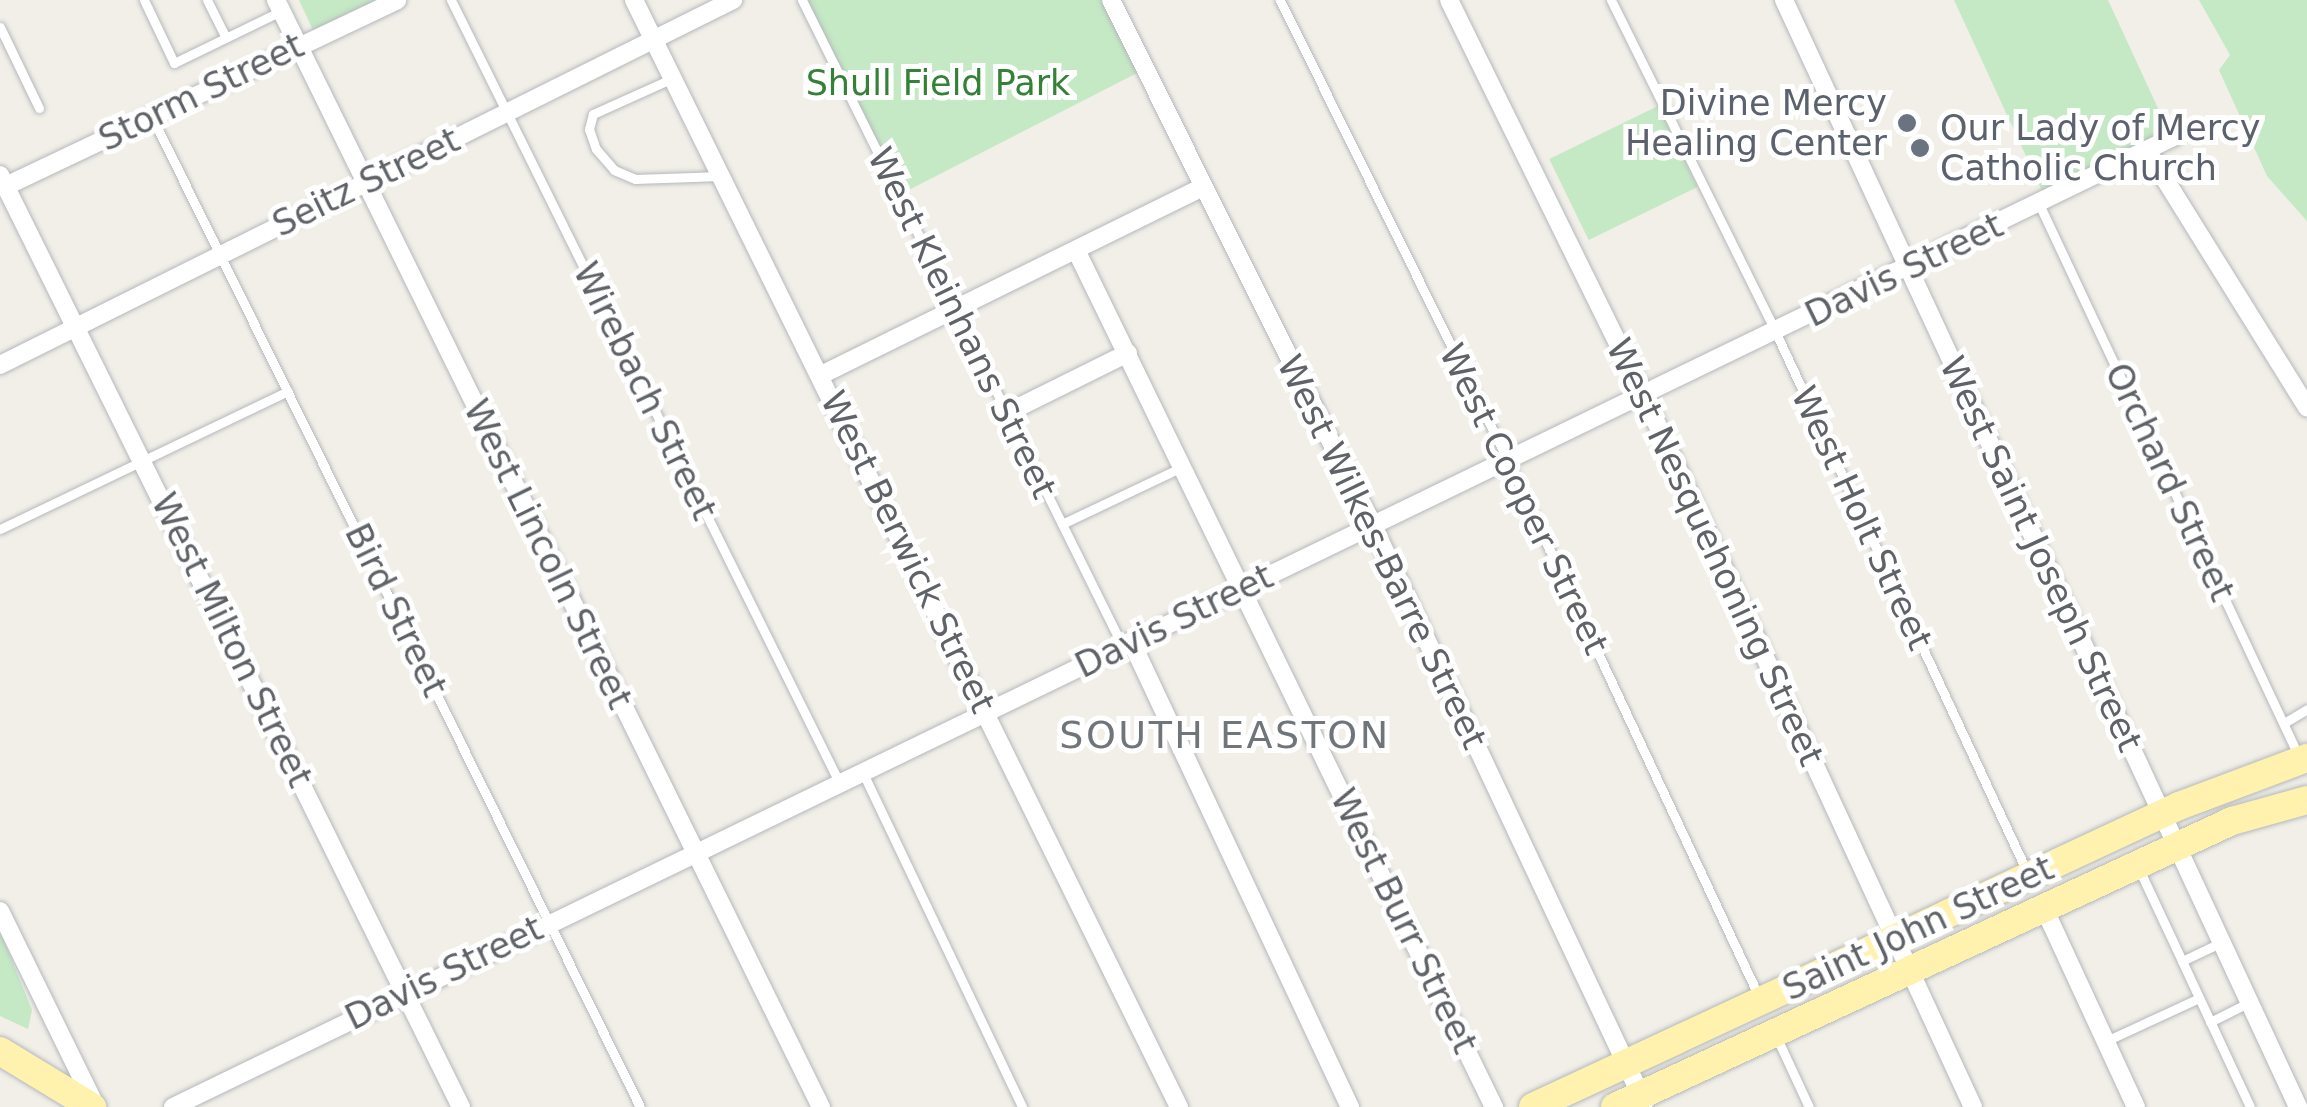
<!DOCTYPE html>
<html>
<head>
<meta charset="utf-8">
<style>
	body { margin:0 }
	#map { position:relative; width:2307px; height:1107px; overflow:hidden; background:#f1efe8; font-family:"DejaVu Sans",sans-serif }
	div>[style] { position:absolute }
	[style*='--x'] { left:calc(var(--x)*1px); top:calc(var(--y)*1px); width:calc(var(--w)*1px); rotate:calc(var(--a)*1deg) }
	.green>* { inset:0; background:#c5e8c5; transform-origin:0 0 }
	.roads { filter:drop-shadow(0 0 2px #b5b8bc) drop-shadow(0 0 2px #b5b8bc) }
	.lane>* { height:9px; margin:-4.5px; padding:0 4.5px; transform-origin:4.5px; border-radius:4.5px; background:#fff }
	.street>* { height:18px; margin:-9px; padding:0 9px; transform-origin:9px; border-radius:9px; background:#fff }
	.primary>* { height:28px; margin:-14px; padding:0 14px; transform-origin:14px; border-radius:14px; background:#fff2af }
	.dots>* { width:28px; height:28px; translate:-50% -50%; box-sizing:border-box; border:5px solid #fff; border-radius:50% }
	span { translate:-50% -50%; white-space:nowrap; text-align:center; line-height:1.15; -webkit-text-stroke:10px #fff; paint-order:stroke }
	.park-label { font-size:35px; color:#348238 }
	.street-label { font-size:35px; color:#5f6368 }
	.worship-label { font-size:35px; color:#5b616d }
	.right { translate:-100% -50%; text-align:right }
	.left { translate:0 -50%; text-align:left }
	.neighbourhood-label { font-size:38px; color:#70757a; letter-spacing:2.5px }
</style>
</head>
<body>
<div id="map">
	<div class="green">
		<i style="clip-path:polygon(299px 0,376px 0,313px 30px)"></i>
		<i style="clip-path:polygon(802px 0,1111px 0,1145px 69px,899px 195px)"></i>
		<i style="clip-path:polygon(1954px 0,2108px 0,2168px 130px,2043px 193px)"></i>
		<i style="clip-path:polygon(2199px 0,2307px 0,2307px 221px,2267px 176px,2219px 70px,2230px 55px)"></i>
		<i style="left:1658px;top:106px;width:90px;height:121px;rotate:64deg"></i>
		<i style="clip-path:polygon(0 931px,32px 1010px,28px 1029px,0 1016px)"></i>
	</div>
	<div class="roads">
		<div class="lane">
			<i style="--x:144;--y:0;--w:70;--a:64.5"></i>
			<i style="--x:174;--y:63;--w:119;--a:-25.9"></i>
			<i style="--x:207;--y:0;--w:42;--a:63.4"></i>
			<i style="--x:451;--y:0;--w:873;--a:63.61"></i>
			<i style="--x:802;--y:0;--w:720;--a:63.61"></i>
			<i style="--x:1280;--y:0;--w:514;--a:63.68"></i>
			<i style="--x:1508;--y:461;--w:594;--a:64.9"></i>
			<i style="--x:1611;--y:0;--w:369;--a:63.6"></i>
			<i style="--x:1775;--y:331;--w:599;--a:65.02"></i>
			<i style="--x:0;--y:27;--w:90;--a:64.3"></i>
			<i style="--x:673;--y:78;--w:88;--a:155.8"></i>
			<i style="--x:593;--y:114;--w:16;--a:105"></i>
			<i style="--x:589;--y:129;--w:21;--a:71"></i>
			<i style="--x:596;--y:149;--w:28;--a:49"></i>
			<i style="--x:614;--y:170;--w:23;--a:23"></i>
			<i style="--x:635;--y:179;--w:84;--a:-2"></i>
			<i style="--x:151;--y:115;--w:1106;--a:63.76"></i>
			<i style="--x:2039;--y:204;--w:611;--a:64.82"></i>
			<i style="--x:1062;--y:524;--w:133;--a:-25.4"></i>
			<i style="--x:0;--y:529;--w:319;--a:-25.6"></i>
			<i style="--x:2284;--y:723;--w:27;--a:-31"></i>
			<i style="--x:862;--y:771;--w:372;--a:64.5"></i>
			<i style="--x:2138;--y:867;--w:104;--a:64.9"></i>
			<i style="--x:2182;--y:961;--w:44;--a:-25.4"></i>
			<i style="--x:2182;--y:961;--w:161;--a:65"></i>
			<i style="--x:2210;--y:1022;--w:45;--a:-26.6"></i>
			<i style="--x:1776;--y:1036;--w:78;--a:65.1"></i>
			<i style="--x:2106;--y:1041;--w:102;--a:-24.8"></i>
		</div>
		<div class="street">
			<i style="--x:276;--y:0;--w:1234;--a:63.79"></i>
			<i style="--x:634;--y:0;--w:1234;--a:63.79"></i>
			<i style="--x:1111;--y:0;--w:588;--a:63.52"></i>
			<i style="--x:1373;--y:526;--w:637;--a:64.8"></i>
			<i style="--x:1449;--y:0;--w:441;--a:63.8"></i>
			<i style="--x:1644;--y:396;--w:783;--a:65.17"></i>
			<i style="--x:1784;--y:0;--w:1221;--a:65.09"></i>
			<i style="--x:2148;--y:152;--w:301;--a:58.1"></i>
			<i style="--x:0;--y:175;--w:1040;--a:63.68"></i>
			<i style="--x:6;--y:186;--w:433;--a:-25.4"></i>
			<i style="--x:1076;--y:250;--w:954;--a:64"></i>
			<i style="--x:0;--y:365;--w:819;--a:-26.47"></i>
			<i style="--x:821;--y:375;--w:426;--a:-26.2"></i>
			<i style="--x:1007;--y:413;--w:135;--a:-26.4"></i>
			<i style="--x:1131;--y:641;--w:515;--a:64.83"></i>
			<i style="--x:2044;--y:908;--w:219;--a:65.2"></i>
			<i style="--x:0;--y:911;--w:218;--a:63.9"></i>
			<i style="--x:173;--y:1107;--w:2225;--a:-25.87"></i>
		</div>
		<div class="primary">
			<i style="--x:0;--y:1051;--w:108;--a:31.3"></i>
			<i style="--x:1533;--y:1107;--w:713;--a:-24.98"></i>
			<i style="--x:2179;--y:806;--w:137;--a:-20.6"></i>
			<i style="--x:1615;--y:1107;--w:680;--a:-24.87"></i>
			<i style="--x:2232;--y:821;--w:78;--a:-15.6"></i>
		</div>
	</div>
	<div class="dots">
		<i style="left:1907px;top:123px;background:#6b7280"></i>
		<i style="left:1920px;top:148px;background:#6b7280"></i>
	</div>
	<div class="park-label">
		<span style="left:938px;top:83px">Shull Field Park</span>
	</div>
	<div class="street-label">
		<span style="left:201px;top:92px;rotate:-26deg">Storm Street</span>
		<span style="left:366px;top:182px;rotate:-26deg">Seitz Street</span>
		<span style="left:1904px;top:270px;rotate:-26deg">Davis Street</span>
		<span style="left:962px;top:323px;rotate:64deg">West Kleinhans Street</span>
		<span style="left:645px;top:391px;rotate:64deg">Wirebach Street</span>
		<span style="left:2170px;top:482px;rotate:65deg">Orchard Street</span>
		<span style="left:1524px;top:499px;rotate:64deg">West Cooper Street</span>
		<span style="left:1862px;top:518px;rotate:65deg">West Holt Street</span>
		<span style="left:908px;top:552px;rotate:64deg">West Berwick Street</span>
		<span style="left:1382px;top:552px;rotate:64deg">West Wilkes-Barre Street</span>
		<span style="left:1715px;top:552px;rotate:65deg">West Nesquehoning Street</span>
		<span style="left:548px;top:554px;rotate:64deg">West Lincoln Street</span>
		<span style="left:2041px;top:554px;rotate:65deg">West Saint Joseph Street</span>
		<span style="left:396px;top:610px;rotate:64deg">Bird Street</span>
		<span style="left:1174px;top:621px;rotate:-26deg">Davis Street</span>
		<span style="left:232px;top:640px;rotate:64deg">West Milton Street</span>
		<span style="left:1404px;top:921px;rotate:64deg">West Burr Street</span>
		<span style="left:1918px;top:928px;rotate:-25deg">Saint John Street</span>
		<span style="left:444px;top:973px;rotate:-26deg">Davis Street</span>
	</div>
	<div class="worship-label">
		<span class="right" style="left:1887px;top:123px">Divine Mercy<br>Healing Center</span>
		<span class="left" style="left:1940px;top:148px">Our Lady of Mercy<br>Catholic Church</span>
	</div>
	<div class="neighbourhood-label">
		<span style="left:1225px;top:736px">SOUTH EASTON</span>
	</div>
</div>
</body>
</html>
